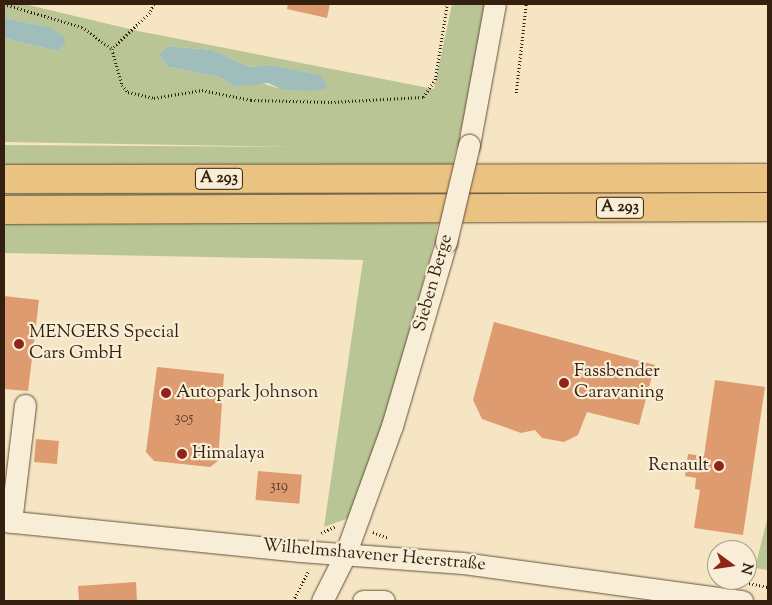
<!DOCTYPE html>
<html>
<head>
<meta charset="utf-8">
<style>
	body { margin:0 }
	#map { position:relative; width:772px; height:605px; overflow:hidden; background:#f5e5c2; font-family:"Sorts Mill Goudy",serif }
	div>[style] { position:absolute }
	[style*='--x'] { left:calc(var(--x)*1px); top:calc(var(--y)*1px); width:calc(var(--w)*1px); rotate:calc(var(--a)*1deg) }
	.green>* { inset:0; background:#b9c595 }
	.water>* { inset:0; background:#9ebdbb }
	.building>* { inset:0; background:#dd9b6f; transform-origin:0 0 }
	.path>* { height:2.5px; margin-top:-1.25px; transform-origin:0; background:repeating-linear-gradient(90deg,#351f0e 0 1px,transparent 0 3.5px) }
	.roads { filter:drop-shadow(0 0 1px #65503b) drop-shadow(0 0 1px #65503b) }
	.minor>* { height:21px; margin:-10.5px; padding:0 10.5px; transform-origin:10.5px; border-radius:10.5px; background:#f8eed7 }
	.highway>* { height:28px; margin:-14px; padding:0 14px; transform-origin:14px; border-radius:14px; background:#eac281 }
	.bridges { filter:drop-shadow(0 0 1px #65503b) drop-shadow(0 0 1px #65503b) }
	.minor-bridge>* { height:21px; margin:-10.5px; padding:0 10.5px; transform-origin:10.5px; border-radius:10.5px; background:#f8eed7 }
	.dots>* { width:14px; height:14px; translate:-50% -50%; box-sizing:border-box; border:2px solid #f8eed7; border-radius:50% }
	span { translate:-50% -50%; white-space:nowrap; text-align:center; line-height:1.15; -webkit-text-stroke:4.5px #f8eed7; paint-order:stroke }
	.number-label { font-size:15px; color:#5f3e26 }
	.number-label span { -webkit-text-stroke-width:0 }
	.shield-label span { padding:1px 4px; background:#f8eed7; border:1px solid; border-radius:4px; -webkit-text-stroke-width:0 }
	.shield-label { font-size:16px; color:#351f0e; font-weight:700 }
	.street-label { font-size:18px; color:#351f0e }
	.poi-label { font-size:18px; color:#351f0e }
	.left { translate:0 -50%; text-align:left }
	.right { translate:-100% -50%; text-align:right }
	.frame { position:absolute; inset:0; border:5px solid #351f0e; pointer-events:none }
	.north { position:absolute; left:707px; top:540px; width:50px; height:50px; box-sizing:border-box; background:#f8eed7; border:1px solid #aa9b87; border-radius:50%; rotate:104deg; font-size:14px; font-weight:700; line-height:20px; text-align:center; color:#351f0e }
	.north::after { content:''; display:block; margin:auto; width:18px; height:22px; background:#8f2418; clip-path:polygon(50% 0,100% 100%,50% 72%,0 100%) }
</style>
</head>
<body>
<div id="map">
	<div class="green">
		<i style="clip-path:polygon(evenodd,4px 4px,24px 4px,138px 31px,434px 89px,452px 4px,486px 4px,475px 72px,430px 257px,387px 412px,349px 518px,324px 527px,363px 260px,4px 253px,4px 145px,300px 147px,4px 142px,4px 38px,57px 51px,66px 45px,49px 27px,4px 18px,4px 4px,168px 46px,212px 50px,250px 67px,272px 65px,311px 73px,320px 75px,325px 89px,281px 89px,261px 83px,236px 87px,219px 77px,168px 67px,159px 54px,168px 46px)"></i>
		<i style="clip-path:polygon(768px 516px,768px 570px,755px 568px)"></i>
	</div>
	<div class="water">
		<i style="clip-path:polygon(4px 18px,49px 27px,63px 36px,66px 45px,57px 51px,4px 38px)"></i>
		<i style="clip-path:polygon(168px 46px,212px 50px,250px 67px,272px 65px,311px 73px,320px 75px,327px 85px,325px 89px,306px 91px,281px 89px,268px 83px,236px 87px,219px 77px,168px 67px,159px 54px)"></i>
	</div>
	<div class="building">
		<i style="clip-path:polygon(288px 4px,330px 4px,327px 18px,287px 9px)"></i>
		<i style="clip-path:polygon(4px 296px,39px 300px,28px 391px,4px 389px)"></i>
		<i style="clip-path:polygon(494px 322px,655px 365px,639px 425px,587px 412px,578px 435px,564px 442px,542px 438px,535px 430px,521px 433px,482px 419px,473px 400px)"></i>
		<i style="clip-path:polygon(157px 367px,224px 374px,218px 461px,210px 467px,154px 461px,146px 452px)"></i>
		<i style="clip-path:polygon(715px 380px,765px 387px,743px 535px,694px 528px,700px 490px,695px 489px,696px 478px,685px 476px,688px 454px,704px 456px)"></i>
		<i style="left:36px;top:439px;width:23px;height:23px;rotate:5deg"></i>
		<i style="left:258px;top:471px;width:44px;height:29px;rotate:5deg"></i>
		<i style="clip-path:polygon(136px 582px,137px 601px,79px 601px,78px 586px)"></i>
	</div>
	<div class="path">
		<i style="--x:4;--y:4;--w:81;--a:16.4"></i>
		<i style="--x:82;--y:27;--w:37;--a:36"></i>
		<i style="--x:154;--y:4;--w:10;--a:114"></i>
		<i style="--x:150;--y:13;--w:52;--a:136.5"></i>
		<i style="--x:112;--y:49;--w:37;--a:74"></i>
		<i style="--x:122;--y:85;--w:9;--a:49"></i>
		<i style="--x:128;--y:92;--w:27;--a:13"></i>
		<i style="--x:154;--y:98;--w:49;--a:-9.5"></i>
		<i style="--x:202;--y:90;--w:50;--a:11.5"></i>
		<i style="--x:251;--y:100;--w:80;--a:1.4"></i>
		<i style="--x:331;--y:102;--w:92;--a:-3.1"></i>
		<i style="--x:423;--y:97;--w:21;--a:-55"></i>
		<i style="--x:435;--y:80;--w:77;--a:-81"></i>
		<i style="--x:516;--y:93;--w:90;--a:-83.6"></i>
		<i style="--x:373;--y:532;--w:16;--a:22"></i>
		<i style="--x:321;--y:533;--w:17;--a:-25"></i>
		<i style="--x:749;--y:583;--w:19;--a:12"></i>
		<i style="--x:293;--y:601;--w:35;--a:-63"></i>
	</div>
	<div class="roads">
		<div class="minor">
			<i style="--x:469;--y:145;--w:143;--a:-79.6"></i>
			<i style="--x:4;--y:521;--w:298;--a:5.8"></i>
			<i style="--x:300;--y:551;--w:163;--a:4.2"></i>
			<i style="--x:463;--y:563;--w:282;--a:7.8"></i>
			<i style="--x:11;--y:522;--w:118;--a:-83.2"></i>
			<i style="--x:322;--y:601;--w:51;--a:-63.4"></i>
			<i style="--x:345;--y:555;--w:137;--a:-70"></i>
			<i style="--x:392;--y:426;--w:192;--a:-73.6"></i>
			<i style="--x:363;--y:601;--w:21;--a:0"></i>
		</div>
		<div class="highway">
			<i style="--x:4;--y:179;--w:764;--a:-0.07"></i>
			<i style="--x:4;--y:210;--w:764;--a:-0.22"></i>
		</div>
	</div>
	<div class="bridges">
		<div class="minor-bridge">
			<i style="--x:446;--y:242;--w:100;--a:-76.7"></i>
		</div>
	</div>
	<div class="dots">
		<i style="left:19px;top:344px;background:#8f2418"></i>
		<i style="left:564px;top:383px;background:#8f2418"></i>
		<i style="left:166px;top:393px;background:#8f2418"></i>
		<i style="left:182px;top:454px;background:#8f2418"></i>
		<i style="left:719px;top:466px;background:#8f2418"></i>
	</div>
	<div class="number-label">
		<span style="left:184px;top:419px">305</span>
		<span style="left:279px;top:487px">319</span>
	</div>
	<div class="shield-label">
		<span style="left:219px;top:179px">A 293</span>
		<span style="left:620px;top:208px">A 293</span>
	</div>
	<div class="street-label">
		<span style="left:434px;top:283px;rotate:-74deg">Sieben Berge</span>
		<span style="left:374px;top:556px;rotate:5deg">Wilhelmshavener Heerstraße</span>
	</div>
	<div class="poi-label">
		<span class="left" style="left:29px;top:344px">MENGERS Special<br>Cars GmbH</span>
		<span class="left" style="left:574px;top:383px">Fassbender<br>Caravaning</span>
		<span class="left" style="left:176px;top:393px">Autopark Johnson</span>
		<span class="left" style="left:192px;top:454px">Himalaya</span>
		<span class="right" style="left:709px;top:466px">Renault</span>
	</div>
	<div class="frame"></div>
	<div class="north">N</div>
</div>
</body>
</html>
